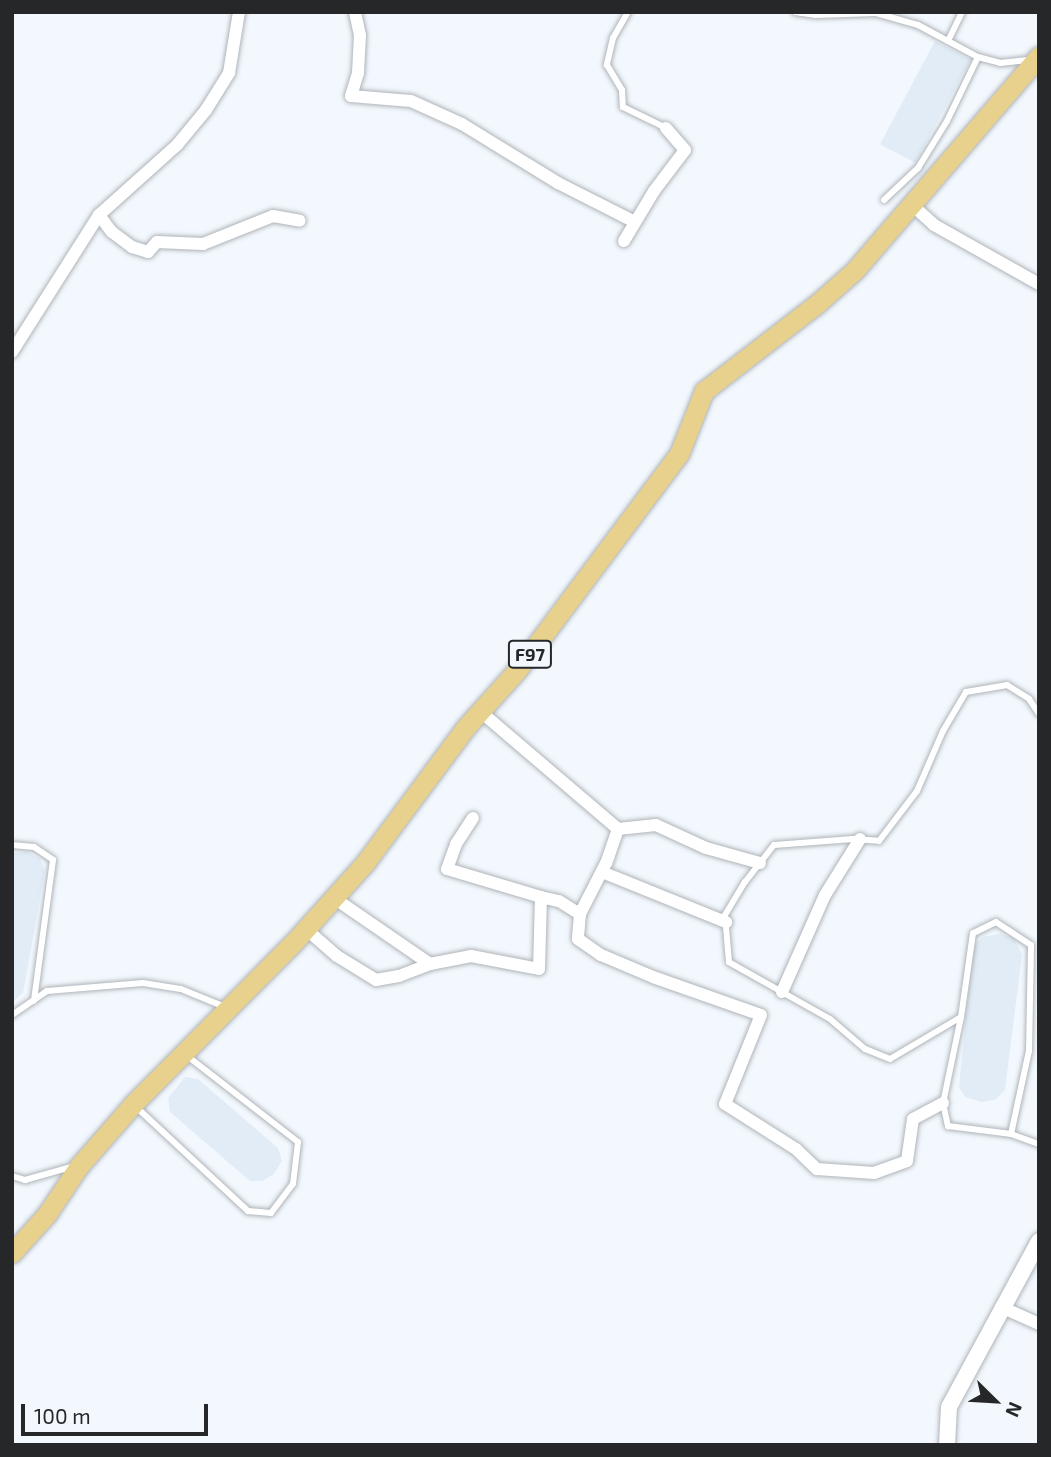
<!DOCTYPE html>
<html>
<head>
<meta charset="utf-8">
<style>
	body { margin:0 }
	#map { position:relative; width:1051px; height:1457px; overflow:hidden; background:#f2f8fd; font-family:"Exo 2",sans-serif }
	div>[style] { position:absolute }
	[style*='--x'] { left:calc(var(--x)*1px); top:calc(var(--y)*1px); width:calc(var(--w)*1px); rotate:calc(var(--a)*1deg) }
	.built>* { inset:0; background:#e1ecf7; transform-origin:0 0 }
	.roads { filter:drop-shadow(0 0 2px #afb4b9) drop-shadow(0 0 2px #afb4b9) }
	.service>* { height:6px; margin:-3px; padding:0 3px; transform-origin:3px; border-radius:3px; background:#fff }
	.minor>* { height:12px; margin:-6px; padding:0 6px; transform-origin:6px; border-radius:6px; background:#fff }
	.secondary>* { height:16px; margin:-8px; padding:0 8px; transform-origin:8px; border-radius:8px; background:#fff }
	.primary>* { height:19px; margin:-9.5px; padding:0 9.5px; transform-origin:9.5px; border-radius:9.5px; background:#e8d18d }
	span { translate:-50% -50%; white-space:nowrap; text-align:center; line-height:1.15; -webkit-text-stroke:5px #f2f8fd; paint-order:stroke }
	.shield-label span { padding:2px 5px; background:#f2f8fd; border:2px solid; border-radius:5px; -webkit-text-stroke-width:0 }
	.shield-label { font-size:18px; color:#252729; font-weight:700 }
	.frame { position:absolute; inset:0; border:14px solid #252729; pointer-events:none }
	.north { position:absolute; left:960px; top:1366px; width:70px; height:70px; -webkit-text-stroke:5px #f2f8fd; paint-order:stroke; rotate:114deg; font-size:19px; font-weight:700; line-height:28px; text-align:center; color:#252729 }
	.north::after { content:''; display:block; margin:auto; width:24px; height:32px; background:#252729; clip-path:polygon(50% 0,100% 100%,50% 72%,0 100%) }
	.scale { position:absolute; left:21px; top:1404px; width:187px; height:32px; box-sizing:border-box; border:4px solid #252729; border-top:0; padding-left:9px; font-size:21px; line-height:24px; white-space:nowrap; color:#252729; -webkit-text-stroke:5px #f2f8fd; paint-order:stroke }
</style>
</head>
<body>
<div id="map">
	<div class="built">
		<i style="left:935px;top:41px;width:40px;height:117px;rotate:28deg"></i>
		<i style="clip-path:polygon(27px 852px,40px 859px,45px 871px,23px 993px,12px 1002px,12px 853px)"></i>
		<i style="clip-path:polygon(999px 934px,1014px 938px,1022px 955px,1005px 1090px,995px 1100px,981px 1102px,965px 1097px,959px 1087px,973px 946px,983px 937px)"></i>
		<i style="clip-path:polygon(185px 1077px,198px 1079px,278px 1148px,282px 1161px,274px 1174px,262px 1181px,250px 1181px,170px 1112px,168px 1098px)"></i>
	</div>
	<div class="roads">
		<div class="service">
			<i style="--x:628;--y:12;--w:30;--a:120"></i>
			<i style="--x:613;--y:38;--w:28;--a:103"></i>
			<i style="--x:607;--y:65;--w:29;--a:59"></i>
			<i style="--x:622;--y:90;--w:17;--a:87"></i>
			<i style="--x:623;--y:107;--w:48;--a:26"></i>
			<i style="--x:795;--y:12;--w:21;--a:8"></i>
			<i style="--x:816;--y:15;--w:60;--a:-1.9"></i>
			<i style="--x:876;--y:13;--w:44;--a:15.9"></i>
			<i style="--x:918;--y:25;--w:68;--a:28.1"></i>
			<i style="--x:978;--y:57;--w:23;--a:15"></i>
			<i style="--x:1000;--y:63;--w:28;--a:-6"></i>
			<i style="--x:948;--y:41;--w:32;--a:-64"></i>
			<i style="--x:884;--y:200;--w:47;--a:-43.3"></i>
			<i style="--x:918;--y:168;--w:55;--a:-58.3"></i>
			<i style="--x:947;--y:121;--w:71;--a:-64.2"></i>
			<i style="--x:12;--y:845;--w:22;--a:5"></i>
			<i style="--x:34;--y:847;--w:23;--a:34"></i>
			<i style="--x:53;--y:860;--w:142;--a:97.7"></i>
			<i style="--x:12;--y:1015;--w:42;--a:-34.4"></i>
			<i style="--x:47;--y:991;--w:96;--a:-4.8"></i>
			<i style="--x:143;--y:983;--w:38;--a:9"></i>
			<i style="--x:181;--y:989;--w:48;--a:22.2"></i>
			<i style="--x:961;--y:1017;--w:82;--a:149.4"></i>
			<i style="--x:890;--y:1059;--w:27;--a:-158"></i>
			<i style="--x:865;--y:1049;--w:46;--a:-139.4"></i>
			<i style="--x:830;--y:1019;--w:116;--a:-150.6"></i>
			<i style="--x:729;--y:962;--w:47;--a:-94.9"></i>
			<i style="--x:725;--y:915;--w:39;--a:-59"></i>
			<i style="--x:745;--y:882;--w:47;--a:-51.9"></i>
			<i style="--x:774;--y:845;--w:79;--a:-4.3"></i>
			<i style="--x:853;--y:839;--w:26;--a:4"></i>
			<i style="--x:879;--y:841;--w:63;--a:-52.8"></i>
			<i style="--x:917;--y:791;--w:65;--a:-66.6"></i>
			<i style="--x:943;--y:731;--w:45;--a:-59.5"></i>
			<i style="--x:966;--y:692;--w:42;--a:-9.7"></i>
			<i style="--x:1007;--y:685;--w:26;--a:32"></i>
			<i style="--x:1029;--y:699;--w:18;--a:56"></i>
			<i style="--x:134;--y:1105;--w:156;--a:42.9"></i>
			<i style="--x:248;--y:1211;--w:23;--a:5"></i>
			<i style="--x:271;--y:1213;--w:36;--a:-53"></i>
			<i style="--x:293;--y:1184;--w:42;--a:-83.2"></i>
			<i style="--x:298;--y:1142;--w:142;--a:-142.2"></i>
			<i style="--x:1011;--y:1134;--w:85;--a:-77.8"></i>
			<i style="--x:1029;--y:1051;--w:106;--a:-88.9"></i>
			<i style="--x:1031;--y:945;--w:42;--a:-146.7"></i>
			<i style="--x:996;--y:922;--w:25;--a:154"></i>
			<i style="--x:973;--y:933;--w:85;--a:98.1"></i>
			<i style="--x:961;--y:1017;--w:88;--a:101.8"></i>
			<i style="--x:943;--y:1103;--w:24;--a:78"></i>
			<i style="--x:948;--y:1126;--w:64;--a:7.2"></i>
			<i style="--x:1011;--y:1134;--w:30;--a:20"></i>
			<i style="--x:12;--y:1176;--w:14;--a:17"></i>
			<i style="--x:25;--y:1180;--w:51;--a:-15.9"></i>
		</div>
		<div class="minor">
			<i style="--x:355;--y:12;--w:24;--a:78"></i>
			<i style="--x:360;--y:35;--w:38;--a:93"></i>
			<i style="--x:358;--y:73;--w:24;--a:107"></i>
			<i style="--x:351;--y:96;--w:60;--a:4.8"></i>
			<i style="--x:411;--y:101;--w:56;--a:24.3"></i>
			<i style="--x:462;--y:124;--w:113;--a:31.6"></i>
			<i style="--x:558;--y:183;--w:86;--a:26.9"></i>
			<i style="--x:911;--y:204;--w:31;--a:42"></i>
			<i style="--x:934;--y:225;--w:120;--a:29.3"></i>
			<i style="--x:99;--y:215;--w:21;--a:53"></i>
			<i style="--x:112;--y:232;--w:25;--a:37"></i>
			<i style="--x:132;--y:247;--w:17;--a:17"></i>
			<i style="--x:148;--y:252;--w:13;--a:-48"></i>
			<i style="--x:157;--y:242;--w:46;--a:2.5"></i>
			<i style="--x:203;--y:244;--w:75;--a:-21.8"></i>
			<i style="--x:273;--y:216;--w:27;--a:10"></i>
			<i style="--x:624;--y:241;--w:58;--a:-59"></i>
			<i style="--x:654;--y:191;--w:51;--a:-52.9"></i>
			<i style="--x:685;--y:150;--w:29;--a:-131"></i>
			<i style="--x:12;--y:352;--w:162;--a:-57.6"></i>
			<i style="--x:99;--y:215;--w:105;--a:-41.9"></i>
			<i style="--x:177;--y:145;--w:45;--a:-50.4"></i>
			<i style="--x:206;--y:110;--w:44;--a:-58.1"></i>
			<i style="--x:229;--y:73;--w:62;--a:-80.7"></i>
			<i style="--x:481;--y:712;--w:180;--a:40.5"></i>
			<i style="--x:618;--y:829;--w:36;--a:109"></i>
			<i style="--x:606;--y:863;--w:57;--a:117"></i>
			<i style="--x:580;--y:914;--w:25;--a:95"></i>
			<i style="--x:578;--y:939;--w:28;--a:35"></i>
			<i style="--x:601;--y:955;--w:56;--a:22.9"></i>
			<i style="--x:653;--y:977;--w:114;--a:19.4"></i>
			<i style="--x:761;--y:1015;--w:96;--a:112"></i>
			<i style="--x:725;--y:1104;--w:84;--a:32.4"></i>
			<i style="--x:796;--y:1149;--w:29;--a:44"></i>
			<i style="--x:817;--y:1169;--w:57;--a:4"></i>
			<i style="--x:874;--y:1173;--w:35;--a:-20"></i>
			<i style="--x:907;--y:1161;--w:42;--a:-81.9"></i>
			<i style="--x:913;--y:1119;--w:34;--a:-28"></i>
			<i style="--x:618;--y:829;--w:38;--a:-6"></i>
			<i style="--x:656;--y:825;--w:55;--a:24.7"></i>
			<i style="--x:706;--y:848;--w:56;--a:15.5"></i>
			<i style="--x:602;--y:872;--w:134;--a:22"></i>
			<i style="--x:541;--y:897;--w:18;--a:13"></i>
			<i style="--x:559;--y:901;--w:25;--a:32"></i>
			<i style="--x:306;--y:929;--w:41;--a:41.1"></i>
			<i style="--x:337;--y:956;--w:46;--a:31.6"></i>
			<i style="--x:376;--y:980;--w:23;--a:-10"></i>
			<i style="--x:399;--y:976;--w:33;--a:-21"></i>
			<i style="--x:430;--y:964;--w:116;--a:-145.5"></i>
			<i style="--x:430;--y:964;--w:42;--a:-11"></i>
			<i style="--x:471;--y:956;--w:69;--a:10.8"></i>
			<i style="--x:539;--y:969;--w:72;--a:-88.4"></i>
			<i style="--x:541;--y:897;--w:98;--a:-163.4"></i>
			<i style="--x:447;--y:869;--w:27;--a:-70"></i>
			<i style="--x:456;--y:844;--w:31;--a:-57"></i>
			<i style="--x:782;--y:992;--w:106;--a:-66.1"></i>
			<i style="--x:825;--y:895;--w:66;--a:-58"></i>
			<i style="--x:1001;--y:1307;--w:42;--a:24.1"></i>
		</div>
		<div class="secondary">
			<i style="--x:947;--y:1445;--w:38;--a:-87"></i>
			<i style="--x:949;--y:1407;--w:189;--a:-61.5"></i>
		</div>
		<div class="primary">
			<i style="--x:12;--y:1253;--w:52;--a:-48.1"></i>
			<i style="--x:47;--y:1214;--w:58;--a:-56.3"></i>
			<i style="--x:79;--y:1166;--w:82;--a:-48.9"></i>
			<i style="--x:133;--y:1104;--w:228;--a:-45.2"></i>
			<i style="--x:294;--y:942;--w:106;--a:-48.1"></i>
			<i style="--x:365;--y:863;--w:169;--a:-53.4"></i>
			<i style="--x:466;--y:727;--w:78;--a:-48.1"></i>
			<i style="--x:518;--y:669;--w:269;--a:-53.2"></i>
			<i style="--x:679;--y:454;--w:68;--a:-68.4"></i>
			<i style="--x:704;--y:391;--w:144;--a:-37.7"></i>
			<i style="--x:818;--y:303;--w:50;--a:-41.7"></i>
			<i style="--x:855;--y:270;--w:282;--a:-49.3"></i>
		</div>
	</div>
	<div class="shield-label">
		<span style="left:530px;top:654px">F97</span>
	</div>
	<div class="frame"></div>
	<div class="north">N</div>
	<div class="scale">100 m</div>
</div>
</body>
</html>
